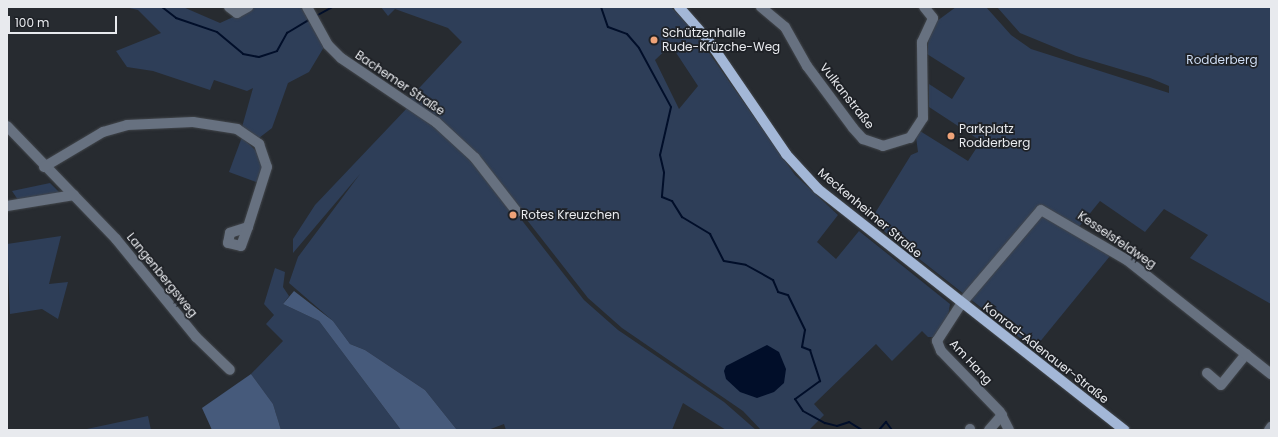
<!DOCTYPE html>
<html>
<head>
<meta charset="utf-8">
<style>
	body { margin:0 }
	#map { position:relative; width:1278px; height:437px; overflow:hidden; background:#272b30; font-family:Poppins,sans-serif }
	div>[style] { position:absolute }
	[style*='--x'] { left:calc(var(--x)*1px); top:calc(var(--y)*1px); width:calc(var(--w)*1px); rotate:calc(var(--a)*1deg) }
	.green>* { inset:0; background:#2e3e58; transform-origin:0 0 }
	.forest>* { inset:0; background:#465a7b }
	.water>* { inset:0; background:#010e29 }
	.stream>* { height:2px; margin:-1px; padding:0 1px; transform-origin:1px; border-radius:1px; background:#010e29 }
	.roads { filter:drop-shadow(0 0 1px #42464b) drop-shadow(0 0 1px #42464b) }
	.minor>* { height:10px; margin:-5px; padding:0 5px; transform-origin:5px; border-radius:5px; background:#677180 }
	.major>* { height:10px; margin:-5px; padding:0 5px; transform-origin:5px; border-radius:5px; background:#a3b7d7 }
	.dots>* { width:11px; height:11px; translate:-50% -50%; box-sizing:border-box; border:2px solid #1e2126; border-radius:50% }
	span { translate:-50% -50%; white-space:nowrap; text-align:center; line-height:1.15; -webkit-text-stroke:3.5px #1e2126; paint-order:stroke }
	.poi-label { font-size:12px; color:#e8eaee }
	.left { translate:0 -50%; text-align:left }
	.park-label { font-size:12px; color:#cddcf3 }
	.street-label { font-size:12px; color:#e8eaee }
	.frame { position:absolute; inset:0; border:8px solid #e8eaee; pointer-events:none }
	.scale { position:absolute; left:8px; top:16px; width:109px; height:18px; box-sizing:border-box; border:2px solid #e8eaee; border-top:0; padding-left:5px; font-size:12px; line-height:14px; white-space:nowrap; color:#e8eaee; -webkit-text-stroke:3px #1e2126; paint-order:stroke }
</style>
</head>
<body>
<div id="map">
	<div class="green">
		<i style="clip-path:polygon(125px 7px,183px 7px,220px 23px,255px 7px,301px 7px,324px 47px,309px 72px,288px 83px,272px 128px,259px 138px,242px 127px,253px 88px,247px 91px,214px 80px,210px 90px,153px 71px,127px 67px,116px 51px,161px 33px,138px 10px)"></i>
		<i style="clip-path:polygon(evenodd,381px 7px,671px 7px,693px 30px,795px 175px,838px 215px,817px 242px,836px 259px,859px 231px,950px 304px,948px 316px,935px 337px,928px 337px,922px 331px,892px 361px,876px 344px,814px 404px,824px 415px,809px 430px,761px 430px,743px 411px,622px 328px,588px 298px,477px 156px,408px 100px,462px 42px,448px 28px,395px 9px,388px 16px,381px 7px,671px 45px,698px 86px,679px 109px,655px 60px,671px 45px)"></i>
		<i style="clip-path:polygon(956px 7px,986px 7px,1011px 35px,1031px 49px,1169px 93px,1169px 86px,1150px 78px,1076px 56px,1020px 33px,997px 7px,1271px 7px,1271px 304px,1190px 258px,1208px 235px,1164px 209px,1145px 232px,1100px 201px,1074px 233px,1110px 256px,1034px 349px,885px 232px,872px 218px,911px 155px,918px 152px,916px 137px,920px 131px,968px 161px,981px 141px,929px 107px,929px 84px,952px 99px,965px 78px,927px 54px,929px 36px,937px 21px)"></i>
		<i style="clip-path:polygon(409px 106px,474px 159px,584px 300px,618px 330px,724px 402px,756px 430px,726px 430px,683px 403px,672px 430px,506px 430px,504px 424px,488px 430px,457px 430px,425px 390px,365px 350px,350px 344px,333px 321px,289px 283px,298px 257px,360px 174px,293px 253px,293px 239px,315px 205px)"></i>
		<i style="clip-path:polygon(242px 137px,259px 154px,262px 169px,259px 183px,229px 172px)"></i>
		<i style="clip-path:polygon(50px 183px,61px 194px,18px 200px,12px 191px)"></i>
		<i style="clip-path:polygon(61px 236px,49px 284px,68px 282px,58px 319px,42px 309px,10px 314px,7px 244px)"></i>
		<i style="clip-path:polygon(275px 268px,285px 272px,283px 287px,289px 296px,283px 304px,319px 321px,401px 430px,281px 430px,273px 404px,251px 374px,283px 341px,266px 324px,274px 315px,264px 304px)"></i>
		<i style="left:148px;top:416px;width:14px;height:111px;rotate:78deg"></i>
	</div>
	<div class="forest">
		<i style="clip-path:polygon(294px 291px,333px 321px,350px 344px,365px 350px,425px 390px,457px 430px,401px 430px,319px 321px,283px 304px)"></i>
		<i style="clip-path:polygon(251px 374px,273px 404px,281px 430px,212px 430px,202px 408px)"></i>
	</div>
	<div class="water">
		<i style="clip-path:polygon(767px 345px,779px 352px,786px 369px,784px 383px,774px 392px,757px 398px,740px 392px,726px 379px,724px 371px,726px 366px)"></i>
	</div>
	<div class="stream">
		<i style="--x:162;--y:7;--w:18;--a:38"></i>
		<i style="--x:176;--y:18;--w:43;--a:18.9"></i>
		<i style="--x:217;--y:32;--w:34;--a:40"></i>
		<i style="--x:243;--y:54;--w:16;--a:11"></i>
		<i style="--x:259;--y:57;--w:19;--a:-18"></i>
		<i style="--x:277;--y:51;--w:21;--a:-61"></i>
		<i style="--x:287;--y:33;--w:27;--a:-31"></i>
		<i style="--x:601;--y:7;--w:21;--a:71"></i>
		<i style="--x:608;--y:27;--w:20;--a:20"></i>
		<i style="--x:627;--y:34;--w:18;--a:49"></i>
		<i style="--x:639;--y:48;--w:67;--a:61.5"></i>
		<i style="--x:671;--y:107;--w:49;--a:102.9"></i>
		<i style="--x:660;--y:155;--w:18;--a:77"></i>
		<i style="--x:664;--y:173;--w:24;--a:95"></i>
		<i style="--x:662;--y:197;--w:11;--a:22"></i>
		<i style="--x:672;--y:201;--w:19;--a:58"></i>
		<i style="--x:682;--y:217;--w:33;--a:31"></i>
		<i style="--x:710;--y:234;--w:30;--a:63"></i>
		<i style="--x:724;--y:261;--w:22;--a:10"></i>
		<i style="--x:746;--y:265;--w:31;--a:29"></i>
		<i style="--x:773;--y:280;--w:13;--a:67"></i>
		<i style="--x:778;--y:292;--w:10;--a:17"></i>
		<i style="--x:788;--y:295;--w:39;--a:64"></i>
		<i style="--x:805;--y:330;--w:17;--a:100"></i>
		<i style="--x:802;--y:347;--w:9;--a:21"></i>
		<i style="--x:810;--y:350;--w:33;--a:72"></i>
		<i style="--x:820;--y:381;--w:31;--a:144"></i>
		<i style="--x:795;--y:399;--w:14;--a:56"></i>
		<i style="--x:803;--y:411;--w:25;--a:29"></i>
		<i style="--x:825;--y:423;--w:12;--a:14"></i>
		<i style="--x:837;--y:426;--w:13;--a:-18"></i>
		<i style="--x:849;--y:422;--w:15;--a:32"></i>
		<i style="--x:316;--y:16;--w:18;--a:-29"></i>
		<i style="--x:879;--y:430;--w:11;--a:-49"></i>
		<i style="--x:886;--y:422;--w:10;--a:53"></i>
	</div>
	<div class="roads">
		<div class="minor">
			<i style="--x:229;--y:7;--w:10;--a:37"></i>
			<i style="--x:237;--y:13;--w:13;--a:-29"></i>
			<i style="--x:307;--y:7;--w:43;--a:61.1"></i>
			<i style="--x:328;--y:45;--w:18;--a:45"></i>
			<i style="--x:341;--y:58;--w:115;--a:34"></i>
			<i style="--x:436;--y:122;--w:53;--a:42.7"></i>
			<i style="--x:475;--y:158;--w:68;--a:52.1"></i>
			<i style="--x:761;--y:7;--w:31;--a:40"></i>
			<i style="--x:785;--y:27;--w:45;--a:60.6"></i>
			<i style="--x:807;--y:66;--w:77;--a:53.4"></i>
			<i style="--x:853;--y:128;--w:15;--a:48"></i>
			<i style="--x:863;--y:139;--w:21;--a:19"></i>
			<i style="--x:883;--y:146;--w:28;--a:-17"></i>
			<i style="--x:910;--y:138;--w:24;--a:-57"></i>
			<i style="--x:923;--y:118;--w:76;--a:-90.8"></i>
			<i style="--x:922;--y:42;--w:26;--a:-65"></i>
			<i style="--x:933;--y:18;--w:14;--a:-129"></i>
			<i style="--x:7;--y:126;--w:157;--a:46"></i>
			<i style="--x:116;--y:239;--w:127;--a:50.8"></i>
			<i style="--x:196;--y:337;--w:47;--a:44.1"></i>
			<i style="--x:44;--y:167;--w:69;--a:-30.7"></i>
			<i style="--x:103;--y:132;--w:25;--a:-16"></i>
			<i style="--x:127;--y:125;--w:66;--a:-2.6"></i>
			<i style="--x:193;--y:122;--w:45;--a:9"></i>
			<i style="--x:237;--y:129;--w:27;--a:34"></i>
			<i style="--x:259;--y:144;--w:24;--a:71"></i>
			<i style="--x:267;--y:167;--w:63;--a:107.6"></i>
			<i style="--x:248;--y:227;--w:19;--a:162"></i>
			<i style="--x:230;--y:233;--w:10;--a:101"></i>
			<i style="--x:228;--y:243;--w:13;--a:13"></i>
			<i style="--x:241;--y:246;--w:20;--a:-70"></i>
			<i style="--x:7;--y:206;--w:68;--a:-9.3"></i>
			<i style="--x:1207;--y:373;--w:18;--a:41"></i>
			<i style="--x:1221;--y:385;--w:40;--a:-51"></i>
			<i style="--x:970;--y:429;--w:1;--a:90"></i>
			<i style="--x:989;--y:430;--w:20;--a:-49"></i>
			<i style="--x:1009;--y:430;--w:20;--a:-117"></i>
			<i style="--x:1000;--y:412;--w:85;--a:-134"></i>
			<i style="--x:941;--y:351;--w:11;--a:-112"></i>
			<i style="--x:937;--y:341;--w:44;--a:-57"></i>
			<i style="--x:961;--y:304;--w:123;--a:-49.6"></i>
			<i style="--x:1041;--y:210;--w:99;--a:30.2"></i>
			<i style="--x:1127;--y:260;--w:184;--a:38.4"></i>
			<i style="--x:1269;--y:430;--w:4;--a:-56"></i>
		</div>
		<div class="major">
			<i style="--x:679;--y:7;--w:45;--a:48.6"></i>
			<i style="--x:709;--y:41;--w:137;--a:55.7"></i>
			<i style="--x:786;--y:154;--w:47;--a:47.6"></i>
			<i style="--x:818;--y:189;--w:390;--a:38.2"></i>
		</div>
	</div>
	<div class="dots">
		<i style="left:654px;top:40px;background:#efa378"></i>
		<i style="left:951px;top:136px;background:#efa378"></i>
		<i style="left:513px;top:215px;background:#efa378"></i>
	</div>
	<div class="poi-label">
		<span class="left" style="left:662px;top:40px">Schützenhalle<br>Rude-Krüzche-Weg</span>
		<span class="left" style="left:959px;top:136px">Parkplatz<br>Rodderberg</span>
		<span class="left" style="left:521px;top:215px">Rotes Kreuzchen</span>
	</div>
	<div class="park-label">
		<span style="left:1222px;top:60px">Rodderberg</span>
	</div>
	<div class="street-label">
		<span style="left:400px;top:83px;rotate:34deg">Bachemer Straße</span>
		<span style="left:847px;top:96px;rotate:52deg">Vulkanstraße</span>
		<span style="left:870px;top:213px;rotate:40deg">Meckenheimer Straße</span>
		<span style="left:1117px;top:240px;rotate:34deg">Kesselsfeldweg</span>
		<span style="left:162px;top:275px;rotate:51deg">Langenbergsweg</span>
		<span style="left:1046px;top:353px;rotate:38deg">Konrad-Adenauer-Straße</span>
		<span style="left:971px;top:362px;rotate:47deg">Am Hang</span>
	</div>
	<div class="frame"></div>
	<div class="scale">100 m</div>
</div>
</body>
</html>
